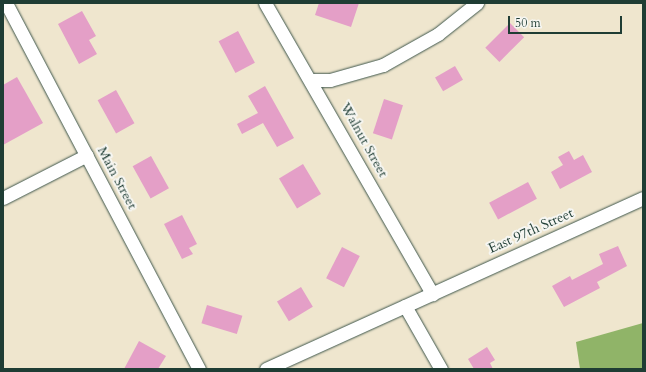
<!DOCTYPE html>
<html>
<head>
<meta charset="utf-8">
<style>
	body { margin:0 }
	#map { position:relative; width:646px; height:372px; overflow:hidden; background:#efe6ce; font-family:Cardo,serif }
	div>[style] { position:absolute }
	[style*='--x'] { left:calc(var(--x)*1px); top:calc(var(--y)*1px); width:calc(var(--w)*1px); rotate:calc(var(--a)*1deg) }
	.forest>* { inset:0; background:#90b468 }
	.building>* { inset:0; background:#e49fc7; transform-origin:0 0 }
	.roads { filter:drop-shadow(0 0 1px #3e564b) drop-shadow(0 0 1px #3e564b) }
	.minor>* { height:13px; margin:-6.5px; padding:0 6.5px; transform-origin:6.5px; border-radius:6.5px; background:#fff }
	span { translate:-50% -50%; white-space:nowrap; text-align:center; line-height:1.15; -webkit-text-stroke:4px #f6f6f2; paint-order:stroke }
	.street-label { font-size:14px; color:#1f3d34 }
	.frame { position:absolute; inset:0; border:4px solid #1f3d34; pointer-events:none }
	.scale { position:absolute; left:508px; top:16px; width:114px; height:18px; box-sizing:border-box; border:2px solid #1f3d34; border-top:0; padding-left:5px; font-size:12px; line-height:14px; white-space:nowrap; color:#1f3d34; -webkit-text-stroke:3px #f6f6f2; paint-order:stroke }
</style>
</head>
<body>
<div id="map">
	<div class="forest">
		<i style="clip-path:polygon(643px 323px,643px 369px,580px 369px,576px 342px)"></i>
	</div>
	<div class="building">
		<i style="clip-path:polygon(319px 3px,359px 3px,351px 27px,315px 15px)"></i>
		<i style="clip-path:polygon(82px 11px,96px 36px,89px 40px,97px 54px,79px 64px,58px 24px)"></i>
		<i style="left:510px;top:23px;width:20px;height:35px;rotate:45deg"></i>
		<i style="left:238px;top:31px;width:36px;height:22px;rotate:62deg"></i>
		<i style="left:455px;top:66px;width:16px;height:23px;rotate:60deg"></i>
		<i style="clip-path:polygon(17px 77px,43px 123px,3px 145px,3px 85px)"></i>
		<i style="clip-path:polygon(265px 86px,294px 138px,277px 147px,263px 123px,242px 134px,237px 124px,258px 113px,248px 96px)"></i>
		<i style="left:116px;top:90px;width:38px;height:21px;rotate:61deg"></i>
		<i style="left:384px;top:99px;width:20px;height:36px;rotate:18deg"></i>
		<i style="clip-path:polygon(569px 151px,574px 160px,583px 155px,592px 172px,560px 189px,551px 172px,563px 165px,558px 157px)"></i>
		<i style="left:151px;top:156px;width:37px;height:21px;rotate:61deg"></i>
		<i style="left:303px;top:164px;width:35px;height:28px;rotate:59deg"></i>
		<i style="left:528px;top:182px;width:19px;height:44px;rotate:62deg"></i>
		<i style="clip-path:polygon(182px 215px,197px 244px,189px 248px,193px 254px,182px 259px,164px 224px)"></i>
		<i style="clip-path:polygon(618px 246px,627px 266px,597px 282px,600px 288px,564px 307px,552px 286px,570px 276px,572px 280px,603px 264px,599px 254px)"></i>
		<i style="left:342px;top:247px;width:20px;height:35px;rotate:27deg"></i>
		<i style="left:301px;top:287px;width:23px;height:28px;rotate:59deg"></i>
		<i style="left:207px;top:305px;width:37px;height:19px;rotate:17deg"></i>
		<i style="clip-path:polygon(139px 341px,166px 356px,158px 369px,124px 369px)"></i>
		<i style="clip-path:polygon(487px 347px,495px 360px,490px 363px,493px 369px,474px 369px,468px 359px)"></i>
	</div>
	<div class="roads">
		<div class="minor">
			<i style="--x:6;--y:3;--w:414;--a:62.2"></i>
			<i style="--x:265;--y:3;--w:336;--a:60.1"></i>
			<i style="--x:312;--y:80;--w:18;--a:0"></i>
			<i style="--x:330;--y:80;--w:55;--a:-15.8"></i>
			<i style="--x:383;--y:65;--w:63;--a:-29.4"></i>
			<i style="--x:438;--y:34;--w:50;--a:-38.5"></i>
			<i style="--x:3;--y:198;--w:94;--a:-27.1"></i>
			<i style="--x:405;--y:306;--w:73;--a:60.3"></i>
			<i style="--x:266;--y:369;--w:414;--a:-24.4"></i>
		</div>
	</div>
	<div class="street-label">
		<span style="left:364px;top:140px;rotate:61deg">Walnut Street</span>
		<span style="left:117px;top:178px;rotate:62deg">Main Street</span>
		<span style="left:531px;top:231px;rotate:-24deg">East 97th Street</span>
	</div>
	<div class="frame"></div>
	<div class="scale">50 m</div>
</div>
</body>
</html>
